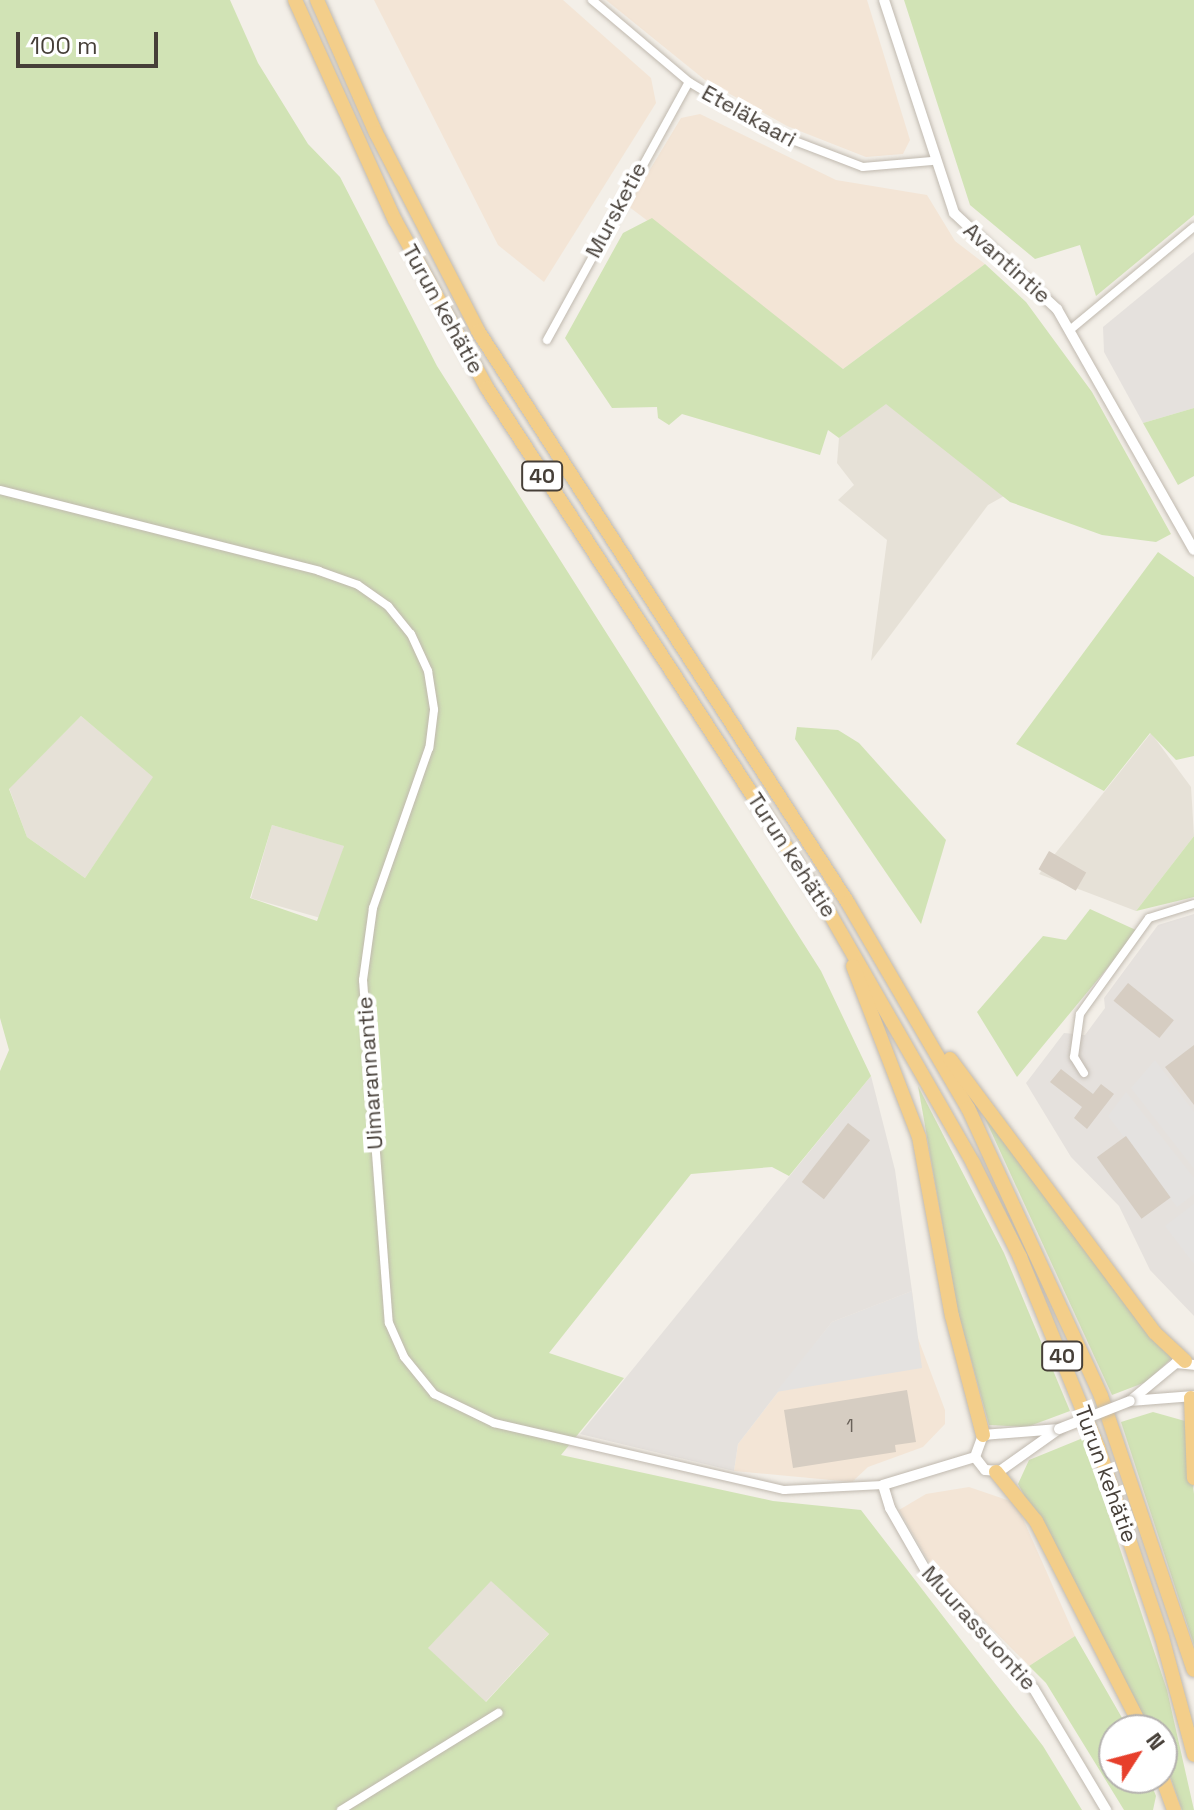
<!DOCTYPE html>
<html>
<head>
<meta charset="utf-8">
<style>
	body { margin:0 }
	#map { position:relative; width:1194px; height:1810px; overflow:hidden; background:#f3efe8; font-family:"Space Grotesk",sans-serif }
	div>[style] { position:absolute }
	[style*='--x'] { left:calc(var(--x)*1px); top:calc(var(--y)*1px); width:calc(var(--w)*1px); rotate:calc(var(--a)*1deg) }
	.residential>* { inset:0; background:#e6e1d7; transform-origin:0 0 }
	.commercial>* { inset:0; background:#f3e5d6 }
	.industrial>* { inset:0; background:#e5e1dd }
	.green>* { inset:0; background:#d1e3b5 }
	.parking>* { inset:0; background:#e4e2e0 }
	.building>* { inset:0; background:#d6cdc2; transform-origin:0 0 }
	.roads { filter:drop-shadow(0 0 2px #c0b9af) drop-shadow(0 0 2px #c0b9af) }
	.minor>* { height:8px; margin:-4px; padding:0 4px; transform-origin:4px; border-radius:4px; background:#fff }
	.tertiary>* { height:10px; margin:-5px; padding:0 5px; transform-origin:5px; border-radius:5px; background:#fff }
	.trunk>* { height:14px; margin:-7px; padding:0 7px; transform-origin:7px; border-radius:7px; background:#f3ce8a }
	.bridges { filter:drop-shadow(0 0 2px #c0b9af) drop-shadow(0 0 2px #c0b9af) }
	.tertiary-bridge>* { height:10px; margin:-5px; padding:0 5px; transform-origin:5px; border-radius:5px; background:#fff }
	span { translate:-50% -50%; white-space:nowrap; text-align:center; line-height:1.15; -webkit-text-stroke:8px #fff; paint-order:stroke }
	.number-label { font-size:18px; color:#6a625a }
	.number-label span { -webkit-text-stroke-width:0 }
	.shield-label span { padding:2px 6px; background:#fff; border:2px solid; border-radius:6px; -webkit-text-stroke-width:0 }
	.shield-label { font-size:20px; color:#463f38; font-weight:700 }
	.street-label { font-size:22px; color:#463f38 }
	.north { position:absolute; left:1098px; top:1714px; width:80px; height:80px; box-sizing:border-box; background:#fff; border:2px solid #b5b2af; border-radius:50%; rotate:54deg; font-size:22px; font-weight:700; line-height:32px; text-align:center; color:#463f38 }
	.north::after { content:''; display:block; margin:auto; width:28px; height:36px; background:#e73f2b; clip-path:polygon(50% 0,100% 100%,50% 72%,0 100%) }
	.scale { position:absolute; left:16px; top:32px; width:142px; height:36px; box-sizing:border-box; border:4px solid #463f38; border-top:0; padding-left:10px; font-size:24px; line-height:28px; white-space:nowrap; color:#463f38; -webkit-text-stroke:6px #fff; paint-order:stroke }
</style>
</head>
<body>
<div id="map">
	<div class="residential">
		<i style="clip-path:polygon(886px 403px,1004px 496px,988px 505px,871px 661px,887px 540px,838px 500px,854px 485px,837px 463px,839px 438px)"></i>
		<i style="clip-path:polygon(81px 716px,154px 777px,85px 878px,27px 837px,9px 788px)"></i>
		<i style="clip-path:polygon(1151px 733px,1191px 787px,1194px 836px,1136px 911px,1039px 874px)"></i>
		<i style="left:272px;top:825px;width:75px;height:76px;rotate:16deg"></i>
		<i style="left:491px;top:1580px;width:79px;height:93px;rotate:43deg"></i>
	</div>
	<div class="commercial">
		<i style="clip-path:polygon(374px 0,563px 0,651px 78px,656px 103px,544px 282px,498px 245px)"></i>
		<i style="clip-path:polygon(606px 0,867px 0,910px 140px,903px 154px,866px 157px,787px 126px,705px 80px)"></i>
		<i style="clip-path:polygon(700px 114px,836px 180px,927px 195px,955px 241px,985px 264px,843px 369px,628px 206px,681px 118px)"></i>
		<i style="clip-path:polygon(912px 1291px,916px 1333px,945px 1410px,945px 1424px,923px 1447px,868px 1467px,852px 1482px,734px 1471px,738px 1444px,832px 1322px)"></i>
		<i style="clip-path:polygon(969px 1487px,1016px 1503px,1075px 1636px,1029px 1666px,933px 1569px,899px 1510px,926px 1494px)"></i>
	</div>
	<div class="industrial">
		<i style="clip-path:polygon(1194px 252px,1194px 408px,1143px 423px,1104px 352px,1103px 327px)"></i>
		<i style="clip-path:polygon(1194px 914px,1194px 1316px,1150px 1270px,1119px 1206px,1071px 1157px,1026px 1083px,1064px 1033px,1085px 1035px,1105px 1008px,1104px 998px,1158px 925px)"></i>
		<i style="clip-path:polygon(871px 1076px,895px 1170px,912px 1291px,832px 1322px,738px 1444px,734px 1471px,580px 1434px)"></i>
	</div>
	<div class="green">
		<i style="clip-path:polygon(evenodd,0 0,230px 0,258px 63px,308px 144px,340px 177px,437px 366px,821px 971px,871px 1076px,789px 1176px,772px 1167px,691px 1174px,549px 1353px,624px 1378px,561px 1455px,773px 1501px,861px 1510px,1043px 1746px,1082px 1810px,0 1810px,0 1071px,9px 1050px,0 1018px,0 0,81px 716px,153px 777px,85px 878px,27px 837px,9px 789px,81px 716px,0 0,272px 825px,344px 846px,317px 921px,250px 898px,272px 825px,0 0,491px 1581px,549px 1634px,486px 1702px,428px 1648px,491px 1581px)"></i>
		<i style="clip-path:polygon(904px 0,1194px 0,1194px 215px,1096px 296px,1080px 245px,1035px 259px,970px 205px)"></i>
		<i style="clip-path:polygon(652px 218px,843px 369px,985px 264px,1026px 302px,1092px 392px,1171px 534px,1156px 542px,1102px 535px,1010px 502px,886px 404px,839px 438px,828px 430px,820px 455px,682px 414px,669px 425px,658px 418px,657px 407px,612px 408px,565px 338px,623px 233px)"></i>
		<i style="clip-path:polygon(1194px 408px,1194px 476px,1178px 485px,1143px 423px)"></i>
		<i style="clip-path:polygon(1158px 552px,1194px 577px,1194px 756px,1176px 760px,1150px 733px,1104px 791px,1016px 744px)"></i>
		<i style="clip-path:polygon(797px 727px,838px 730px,859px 743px,946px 840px,921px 924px,795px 739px)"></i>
		<i style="clip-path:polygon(1194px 836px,1194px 897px,1136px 911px)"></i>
		<i style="clip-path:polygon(1090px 909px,1138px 931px,1017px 1077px,977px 1012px,1043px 936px,1066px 940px)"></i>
		<i style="clip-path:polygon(918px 1086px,1004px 1253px,1070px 1411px,1027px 1427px,989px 1425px,958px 1312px)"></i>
		<i style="clip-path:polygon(978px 1103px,1172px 1358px,1146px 1382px,1112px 1395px)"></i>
		<i style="clip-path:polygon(1153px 1412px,1185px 1421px,1194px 1494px,1194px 1645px,1121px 1422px)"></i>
		<i style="clip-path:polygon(1083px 1438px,1167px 1690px,1194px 1810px,1182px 1810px,1162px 1753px,1162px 1730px,1151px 1730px,1018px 1484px,1029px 1460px)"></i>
		<i style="clip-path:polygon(1075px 1636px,1129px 1730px,1114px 1730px,1114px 1778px,1149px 1778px,1156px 1796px,1153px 1810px,1124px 1810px,1046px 1683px,1029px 1666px)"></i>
	</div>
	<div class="parking">
		<i style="clip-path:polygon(1155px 1060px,1194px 1112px,1194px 1169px,1131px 1088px)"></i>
		<i style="clip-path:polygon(1126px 1092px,1194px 1178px,1194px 1194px,1177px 1207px,1108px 1116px)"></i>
		<i style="clip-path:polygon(1194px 1204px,1194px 1264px,1165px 1226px)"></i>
		<i style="clip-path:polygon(912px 1291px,922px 1368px,776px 1392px,832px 1322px)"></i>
	</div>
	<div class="building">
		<i style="left:1049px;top:851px;width:43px;height:21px;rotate:30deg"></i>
		<i style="left:1128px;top:983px;width:59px;height:23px;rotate:39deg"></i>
		<i style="clip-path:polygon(1194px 1045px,1194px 1105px,1165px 1067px)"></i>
		<i style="clip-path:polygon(1061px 1069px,1093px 1094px,1101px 1084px,1114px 1094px,1087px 1129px,1074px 1118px,1082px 1107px,1050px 1082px)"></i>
		<i style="left:848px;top:1123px;width:28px;height:75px;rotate:38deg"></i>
		<i style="left:1126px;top:1136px;width:76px;height:36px;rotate:54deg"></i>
		<i style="clip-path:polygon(907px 1390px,916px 1442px,895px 1445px,896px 1452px,793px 1468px,784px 1410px)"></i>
	</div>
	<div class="roads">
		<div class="minor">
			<i style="--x:592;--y:0;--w:127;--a:40.2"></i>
			<i style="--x:689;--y:82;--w:99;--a:31"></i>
			<i style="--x:774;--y:133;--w:95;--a:20.9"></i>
			<i style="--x:863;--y:167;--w:69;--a:-5"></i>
			<i style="--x:1071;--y:329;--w:160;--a:-39.7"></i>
			<i style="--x:547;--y:340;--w:294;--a:-61.2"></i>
			<i style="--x:0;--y:490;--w:329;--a:14.2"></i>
			<i style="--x:319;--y:571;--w:41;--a:19.7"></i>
			<i style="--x:358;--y:585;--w:37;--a:35"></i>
			<i style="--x:388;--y:606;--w:36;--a:51"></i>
			<i style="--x:411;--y:634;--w:41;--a:65.3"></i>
			<i style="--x:428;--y:671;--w:39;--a:81"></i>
			<i style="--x:434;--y:710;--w:38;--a:97"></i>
			<i style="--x:429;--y:748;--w:170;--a:109.3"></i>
			<i style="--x:373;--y:908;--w:73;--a:97.9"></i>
			<i style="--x:363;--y:980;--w:344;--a:85.7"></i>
			<i style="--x:389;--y:1323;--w:37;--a:66"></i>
			<i style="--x:404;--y:1357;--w:48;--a:51"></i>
			<i style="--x:434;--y:1394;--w:67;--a:25.8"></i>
			<i style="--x:494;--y:1423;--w:298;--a:13"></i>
			<i style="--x:784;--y:1490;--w:99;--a:-2.9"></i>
			<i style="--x:1084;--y:1073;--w:19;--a:-122"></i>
			<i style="--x:1074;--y:1057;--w:43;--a:-82.1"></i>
			<i style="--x:1080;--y:1014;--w:118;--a:-54.3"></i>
			<i style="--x:1149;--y:918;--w:47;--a:-17.3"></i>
			<i style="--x:341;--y:1810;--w:185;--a:-31.7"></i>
		</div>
		<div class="tertiary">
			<i style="--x:884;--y:0;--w:224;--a:71.8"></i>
			<i style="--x:954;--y:213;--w:141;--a:43"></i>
			<i style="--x:1057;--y:309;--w:277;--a:60.4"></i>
			<i style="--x:1130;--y:1401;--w:60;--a:-39.6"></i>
			<i style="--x:1176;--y:1363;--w:18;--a:6"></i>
			<i style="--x:1130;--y:1401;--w:64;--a:-4.5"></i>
			<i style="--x:1059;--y:1429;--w:72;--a:144.6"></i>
			<i style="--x:1000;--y:1471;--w:15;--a:-176"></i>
			<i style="--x:985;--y:1470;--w:16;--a:-128"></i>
			<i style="--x:975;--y:1457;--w:23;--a:-70"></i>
			<i style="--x:983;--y:1435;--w:76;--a:-4.5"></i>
			<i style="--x:975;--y:1457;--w:96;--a:163.1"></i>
			<i style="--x:883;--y:1485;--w:24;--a:73"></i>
			<i style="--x:890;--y:1508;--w:70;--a:60.2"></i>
			<i style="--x:925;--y:1569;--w:162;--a:47.8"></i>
			<i style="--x:1034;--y:1689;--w:141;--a:59.2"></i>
		</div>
		<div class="trunk">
			<i style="--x:295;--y:0;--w:242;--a:65.6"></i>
			<i style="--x:395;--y:220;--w:192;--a:61.3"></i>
			<i style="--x:487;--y:388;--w:628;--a:56.89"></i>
			<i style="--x:830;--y:914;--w:287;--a:60.1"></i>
			<i style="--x:973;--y:1163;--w:105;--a:63.4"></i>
			<i style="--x:1020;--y:1257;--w:205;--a:67.7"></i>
			<i style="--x:1098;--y:1447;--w:200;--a:71.4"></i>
			<i style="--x:1162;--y:1637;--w:122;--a:74.8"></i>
			<i style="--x:317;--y:0;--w:145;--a:66.1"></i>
			<i style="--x:376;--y:133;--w:223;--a:62.7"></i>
			<i style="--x:478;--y:331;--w:681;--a:57.1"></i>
			<i style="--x:848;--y:903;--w:238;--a:59.7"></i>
			<i style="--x:968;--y:1108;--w:317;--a:65.2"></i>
			<i style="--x:1101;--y:1396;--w:289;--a:71.3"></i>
			<i style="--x:853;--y:966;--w:183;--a:68.9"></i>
			<i style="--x:919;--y:1137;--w:182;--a:79.6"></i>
			<i style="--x:952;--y:1316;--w:123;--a:75.4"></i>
			<i style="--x:950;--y:1059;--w:342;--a:53.2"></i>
			<i style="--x:1155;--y:1333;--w:41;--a:43"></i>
			<i style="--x:1191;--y:1398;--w:80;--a:87.9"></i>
			<i style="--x:996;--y:1472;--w:63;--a:50.8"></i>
			<i style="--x:1036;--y:1521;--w:235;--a:62.9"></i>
			<i style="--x:1162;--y:1777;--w:35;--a:70"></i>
		</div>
	</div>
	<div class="bridges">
		<div class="tertiary-bridge">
			<i style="--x:1059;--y:1429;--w:76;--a:-21.5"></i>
		</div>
	</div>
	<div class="number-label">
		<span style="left:850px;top:1426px">1</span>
	</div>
	<div class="shield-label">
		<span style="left:542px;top:476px">40</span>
		<span style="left:1062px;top:1356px">40</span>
	</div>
	<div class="street-label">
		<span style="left:749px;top:116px;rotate:29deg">Eteläkaari</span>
		<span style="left:616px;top:210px;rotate:-62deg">Mursketie</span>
		<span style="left:1007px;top:263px;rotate:42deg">Avantintie</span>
		<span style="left:443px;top:309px;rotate:61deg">Turun kehätie</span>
		<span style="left:792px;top:855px;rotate:57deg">Turun kehätie</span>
		<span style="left:370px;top:1073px;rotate:-94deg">Uimarannantie</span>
		<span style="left:1106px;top:1474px;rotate:70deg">Turun kehätie</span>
		<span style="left:979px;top:1628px;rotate:48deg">Muurassuontie</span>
	</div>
	<div class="north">N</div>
	<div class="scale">100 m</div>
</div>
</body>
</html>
